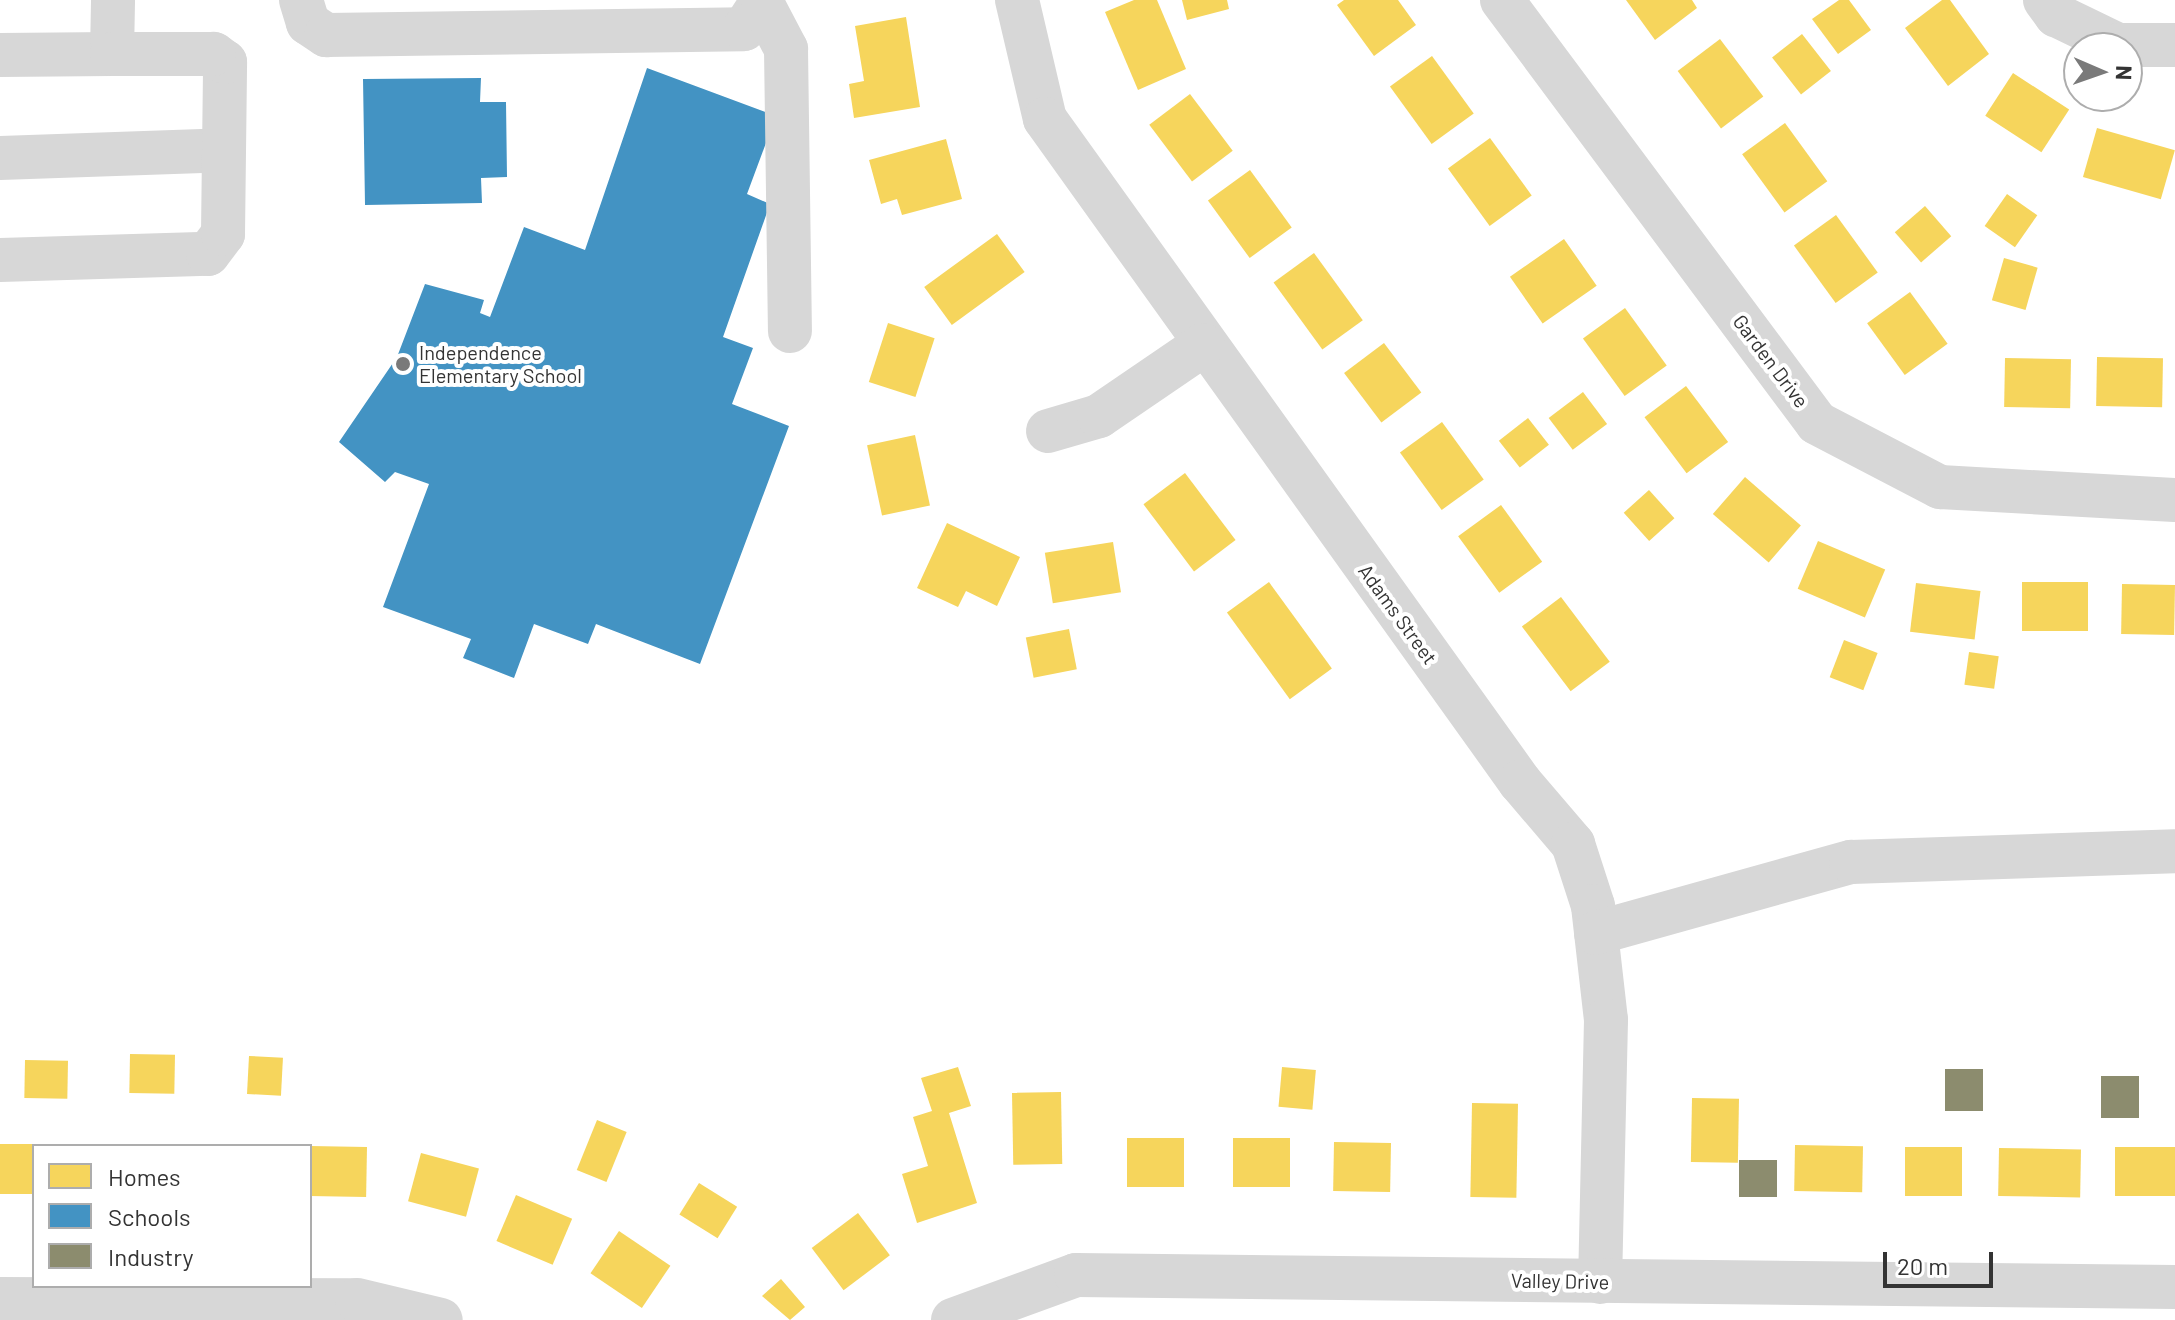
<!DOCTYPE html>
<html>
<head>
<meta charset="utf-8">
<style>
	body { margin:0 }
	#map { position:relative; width:2175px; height:1320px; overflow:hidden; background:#fff; font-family:Barlow,sans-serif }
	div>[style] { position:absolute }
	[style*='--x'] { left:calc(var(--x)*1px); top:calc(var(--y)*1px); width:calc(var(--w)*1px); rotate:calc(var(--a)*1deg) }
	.homes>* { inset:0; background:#f6d55c; transform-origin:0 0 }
	.schools>* { inset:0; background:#4393c3 }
	.industry>* { inset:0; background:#8c8c6e; transform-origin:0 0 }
	.minor>* { height:44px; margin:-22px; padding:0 22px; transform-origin:22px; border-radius:22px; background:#d7d7d7 }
	.dots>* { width:22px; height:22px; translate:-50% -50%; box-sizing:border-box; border:4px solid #fff; border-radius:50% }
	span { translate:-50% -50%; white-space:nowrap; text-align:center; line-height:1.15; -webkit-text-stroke:8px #fff; paint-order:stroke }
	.poi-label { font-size:20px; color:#333 }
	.left { translate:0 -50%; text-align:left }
	.street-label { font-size:20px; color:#333 }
	.legend { position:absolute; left:32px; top:1144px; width:280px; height:144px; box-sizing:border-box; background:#fff; border:2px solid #adadad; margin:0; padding:10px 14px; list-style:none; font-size:24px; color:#333 }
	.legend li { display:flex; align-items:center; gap:16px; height:40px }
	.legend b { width:40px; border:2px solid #adadad }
	.north { position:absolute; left:2063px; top:32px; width:80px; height:80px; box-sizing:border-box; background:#fff; border:2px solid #adadad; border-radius:50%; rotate:92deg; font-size:22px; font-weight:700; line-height:32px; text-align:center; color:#333 }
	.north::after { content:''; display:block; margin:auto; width:28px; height:36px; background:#7a7a7a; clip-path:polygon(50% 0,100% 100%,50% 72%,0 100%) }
	.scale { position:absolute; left:1883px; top:1252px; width:110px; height:36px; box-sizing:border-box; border:4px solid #333; border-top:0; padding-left:10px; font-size:24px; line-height:28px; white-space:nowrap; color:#333; -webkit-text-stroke:6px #fff; paint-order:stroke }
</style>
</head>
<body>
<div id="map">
	<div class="homes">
		<i style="clip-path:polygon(1134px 0,1157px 0,1186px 69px,1138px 90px,1105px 12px)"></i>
		<i style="clip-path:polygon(1182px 0,1227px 0,1229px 9px,1187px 20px)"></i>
		<i style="clip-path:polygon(1344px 0,1398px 0,1416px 25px,1374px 56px,1337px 5px)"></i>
		<i style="clip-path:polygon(1626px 0,1692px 0,1697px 8px,1655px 40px)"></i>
		<i style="clip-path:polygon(1839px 0,1849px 0,1871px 30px,1838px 54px,1812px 19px)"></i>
		<i style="clip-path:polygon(1942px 0,1950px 0,1989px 54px,1948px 86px,1905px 28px)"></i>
		<i style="clip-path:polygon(906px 17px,920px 107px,854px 118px,849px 84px,864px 81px,855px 26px)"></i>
		<i style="left:1802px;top:34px;width:47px;height:38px;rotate:52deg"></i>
		<i style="left:1720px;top:39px;width:72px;height:53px;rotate:53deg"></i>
		<i style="left:1432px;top:56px;width:71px;height:52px;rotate:54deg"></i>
		<i style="left:2013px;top:73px;width:67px;height:51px;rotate:33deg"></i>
		<i style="left:1190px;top:94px;width:71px;height:51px;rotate:53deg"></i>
		<i style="left:1785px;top:123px;width:72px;height:53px;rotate:54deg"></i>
		<i style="left:2097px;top:128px;width:81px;height:51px;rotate:16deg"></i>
		<i style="left:1490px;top:138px;width:71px;height:52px;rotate:54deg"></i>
		<i style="clip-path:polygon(946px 139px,962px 199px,902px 215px,897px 199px,881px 204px,869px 160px)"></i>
		<i style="left:1250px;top:170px;width:71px;height:52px;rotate:54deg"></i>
		<i style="left:2007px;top:194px;width:37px;height:39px;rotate:35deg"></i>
		<i style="left:1925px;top:206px;width:40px;height:40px;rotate:49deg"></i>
		<i style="left:1836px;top:215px;width:71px;height:52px;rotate:54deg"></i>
		<i style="left:997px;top:234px;width:47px;height:90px;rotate:54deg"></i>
		<i style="left:1564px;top:239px;width:57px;height:66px;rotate:55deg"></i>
		<i style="left:1314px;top:253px;width:83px;height:50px;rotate:54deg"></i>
		<i style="left:2004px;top:258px;width:35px;height:44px;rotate:16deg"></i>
		<i style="left:1910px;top:292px;width:64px;height:53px;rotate:54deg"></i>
		<i style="left:1625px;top:308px;width:71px;height:52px;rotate:54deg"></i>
		<i style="left:888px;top:323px;width:49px;height:62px;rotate:18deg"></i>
		<i style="left:1384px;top:343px;width:62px;height:50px;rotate:53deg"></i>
		<i style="left:2097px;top:357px;width:66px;height:49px;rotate:1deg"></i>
		<i style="left:2005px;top:358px;width:66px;height:49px;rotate:1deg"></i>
		<i style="left:1686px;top:386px;width:70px;height:52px;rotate:53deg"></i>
		<i style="left:1583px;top:392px;width:40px;height:43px;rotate:53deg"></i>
		<i style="left:1528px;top:418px;width:34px;height:37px;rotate:52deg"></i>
		<i style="left:1442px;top:422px;width:71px;height:52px;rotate:54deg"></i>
		<i style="left:915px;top:435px;width:72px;height:49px;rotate:78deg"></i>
		<i style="left:1185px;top:473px;width:84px;height:52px;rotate:53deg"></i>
		<i style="left:1745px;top:477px;width:74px;height:49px;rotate:41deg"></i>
		<i style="left:1649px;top:490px;width:38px;height:34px;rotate:48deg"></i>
		<i style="left:1501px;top:505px;width:70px;height:53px;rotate:54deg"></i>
		<i style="clip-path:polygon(947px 523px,1020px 557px,997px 606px,966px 591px,958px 607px,917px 588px)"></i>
		<i style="left:1818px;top:541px;width:73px;height:52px;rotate:23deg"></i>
		<i style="left:1113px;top:542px;width:51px;height:69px;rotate:81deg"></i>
		<i style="left:1269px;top:582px;width:107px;height:52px;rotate:54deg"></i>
		<i style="left:2022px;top:582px;width:66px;height:49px"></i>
		<i style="left:1916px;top:583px;width:65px;height:49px;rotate:7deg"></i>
		<i style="left:2122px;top:584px;width:53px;height:50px;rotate:1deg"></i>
		<i style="left:1561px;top:597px;width:81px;height:49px;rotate:53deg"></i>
		<i style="left:1069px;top:629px;width:41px;height:44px;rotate:79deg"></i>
		<i style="left:1844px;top:640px;width:36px;height:40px;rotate:21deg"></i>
		<i style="left:1969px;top:652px;width:30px;height:33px;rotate:8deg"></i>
		<i style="left:130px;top:1054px;width:45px;height:39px;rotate:1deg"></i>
		<i style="left:249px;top:1056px;width:34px;height:38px;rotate:3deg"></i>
		<i style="left:25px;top:1060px;width:43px;height:38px;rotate:1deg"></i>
		<i style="clip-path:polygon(958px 1067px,971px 1106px,949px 1113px,977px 1203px,917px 1223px,902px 1174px,928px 1166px,913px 1117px,932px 1111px,921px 1078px)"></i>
		<i style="left:1282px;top:1067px;width:34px;height:40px;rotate:5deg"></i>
		<i style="left:1061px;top:1092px;width:72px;height:49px;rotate:89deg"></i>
		<i style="left:1692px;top:1098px;width:47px;height:64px;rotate:1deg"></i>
		<i style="left:1472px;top:1103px;width:46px;height:94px;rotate:1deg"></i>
		<i style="left:597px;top:1120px;width:32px;height:54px;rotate:22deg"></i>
		<i style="left:1127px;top:1138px;width:57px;height:49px"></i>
		<i style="left:1233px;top:1138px;width:57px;height:49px"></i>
		<i style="left:1334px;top:1142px;width:57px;height:49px;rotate:1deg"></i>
		<i style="left:0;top:1144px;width:34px;height:50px"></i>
		<i style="left:1795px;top:1145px;width:68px;height:46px;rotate:1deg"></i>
		<i style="left:310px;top:1146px;width:57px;height:50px;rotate:1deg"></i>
		<i style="left:1905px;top:1147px;width:57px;height:49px"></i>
		<i style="left:2115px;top:1147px;width:60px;height:49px"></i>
		<i style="left:1999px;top:1148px;width:82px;height:48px;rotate:1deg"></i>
		<i style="left:421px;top:1153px;width:60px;height:50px;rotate:15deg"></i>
		<i style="left:699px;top:1183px;width:45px;height:37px;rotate:32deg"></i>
		<i style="left:516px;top:1195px;width:61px;height:50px;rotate:23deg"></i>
		<i style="left:858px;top:1213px;width:53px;height:58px;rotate:53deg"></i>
		<i style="left:619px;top:1231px;width:62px;height:51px;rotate:34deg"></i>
		<i style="clip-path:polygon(781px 1279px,805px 1307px,790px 1320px,762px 1296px)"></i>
	</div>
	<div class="schools">
		<i style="clip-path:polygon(647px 68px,776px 116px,747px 194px,770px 204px,723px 337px,753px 348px,732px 404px,789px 426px,700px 664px,596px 624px,588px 644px,534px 624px,514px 678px,463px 658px,471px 639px,383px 607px,429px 484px,395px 472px,385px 482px,339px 442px,397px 357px,425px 284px,484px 300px,480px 313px,490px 317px,524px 227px,585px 250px)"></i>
		<i style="clip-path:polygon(481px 78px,480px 102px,506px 102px,507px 177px,481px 178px,482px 203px,365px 205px,363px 79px)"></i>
	</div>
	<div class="industry">
		<i style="left:1945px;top:1069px;width:38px;height:42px"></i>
		<i style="left:2101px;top:1076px;width:38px;height:42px"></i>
		<i style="left:1739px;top:1160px;width:38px;height:37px"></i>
	</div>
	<div class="minor">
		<i style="--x:301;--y:0;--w:24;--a:73"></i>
		<i style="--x:308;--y:23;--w:22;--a:34"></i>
		<i style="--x:326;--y:35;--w:418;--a:-0.8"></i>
		<i style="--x:744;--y:29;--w:35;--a:-57"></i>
		<i style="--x:1017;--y:0;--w:122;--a:76.8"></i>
		<i style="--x:1045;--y:119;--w:816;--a:54.38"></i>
		<i style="--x:1520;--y:782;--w:82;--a:49.5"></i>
		<i style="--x:1573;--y:844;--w:65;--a:72.1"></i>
		<i style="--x:1593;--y:906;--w:115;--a:83.5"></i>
		<i style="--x:1606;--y:1020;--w:262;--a:91.3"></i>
		<i style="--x:1502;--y:0;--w:527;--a:53.33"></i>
		<i style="--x:1817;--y:423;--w:139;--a:27.5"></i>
		<i style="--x:1940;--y:487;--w:235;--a:3.2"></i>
		<i style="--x:2045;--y:0;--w:19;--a:54"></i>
		<i style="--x:2056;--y:15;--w:69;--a:25.8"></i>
		<i style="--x:2118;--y:45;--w:57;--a:0"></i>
		<i style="--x:763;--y:5;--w:50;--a:62.4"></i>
		<i style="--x:786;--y:49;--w:282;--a:89.2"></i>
		<i style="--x:0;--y:55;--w:112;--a:-0.5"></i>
		<i style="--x:112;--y:54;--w:54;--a:-88.9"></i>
		<i style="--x:0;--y:158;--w:224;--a:-2"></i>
		<i style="--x:0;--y:260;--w:208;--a:-1.7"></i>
		<i style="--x:208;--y:254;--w:25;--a:-53"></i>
		<i style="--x:223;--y:234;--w:172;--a:-89.3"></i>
		<i style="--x:225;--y:62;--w:14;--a:-144"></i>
		<i style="--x:214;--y:54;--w:102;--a:180"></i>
		<i style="--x:1048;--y:431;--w:53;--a:-16.4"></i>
		<i style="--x:1099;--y:416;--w:126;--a:-34.3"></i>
		<i style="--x:1596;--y:933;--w:265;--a:-15.6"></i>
		<i style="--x:1851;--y:862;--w:324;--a:-1.9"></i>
		<i style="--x:0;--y:1299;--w:357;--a:0.2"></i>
		<i style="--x:357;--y:1300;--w:86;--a:13.4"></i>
		<i style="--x:953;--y:1320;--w:131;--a:-20.1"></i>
		<i style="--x:1076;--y:1275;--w:1099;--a:0.63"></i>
	</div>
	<div class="dots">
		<i style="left:403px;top:364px;background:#7a7a7a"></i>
	</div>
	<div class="poi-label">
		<span class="left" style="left:419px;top:364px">Independence<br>Elementary School</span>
	</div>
	<div class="street-label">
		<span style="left:1771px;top:361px;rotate:53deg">Garden Drive</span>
		<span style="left:1398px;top:614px;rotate:54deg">Adams Street</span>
		<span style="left:1560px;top:1281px;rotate:1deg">Valley Drive</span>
	</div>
	<ul class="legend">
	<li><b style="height:22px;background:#f6d55c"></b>Homes</li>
	<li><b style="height:22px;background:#4393c3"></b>Schools</li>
	<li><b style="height:22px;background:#8c8c6e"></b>Industry</li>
	</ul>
	<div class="north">N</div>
	<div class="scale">20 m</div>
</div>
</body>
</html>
